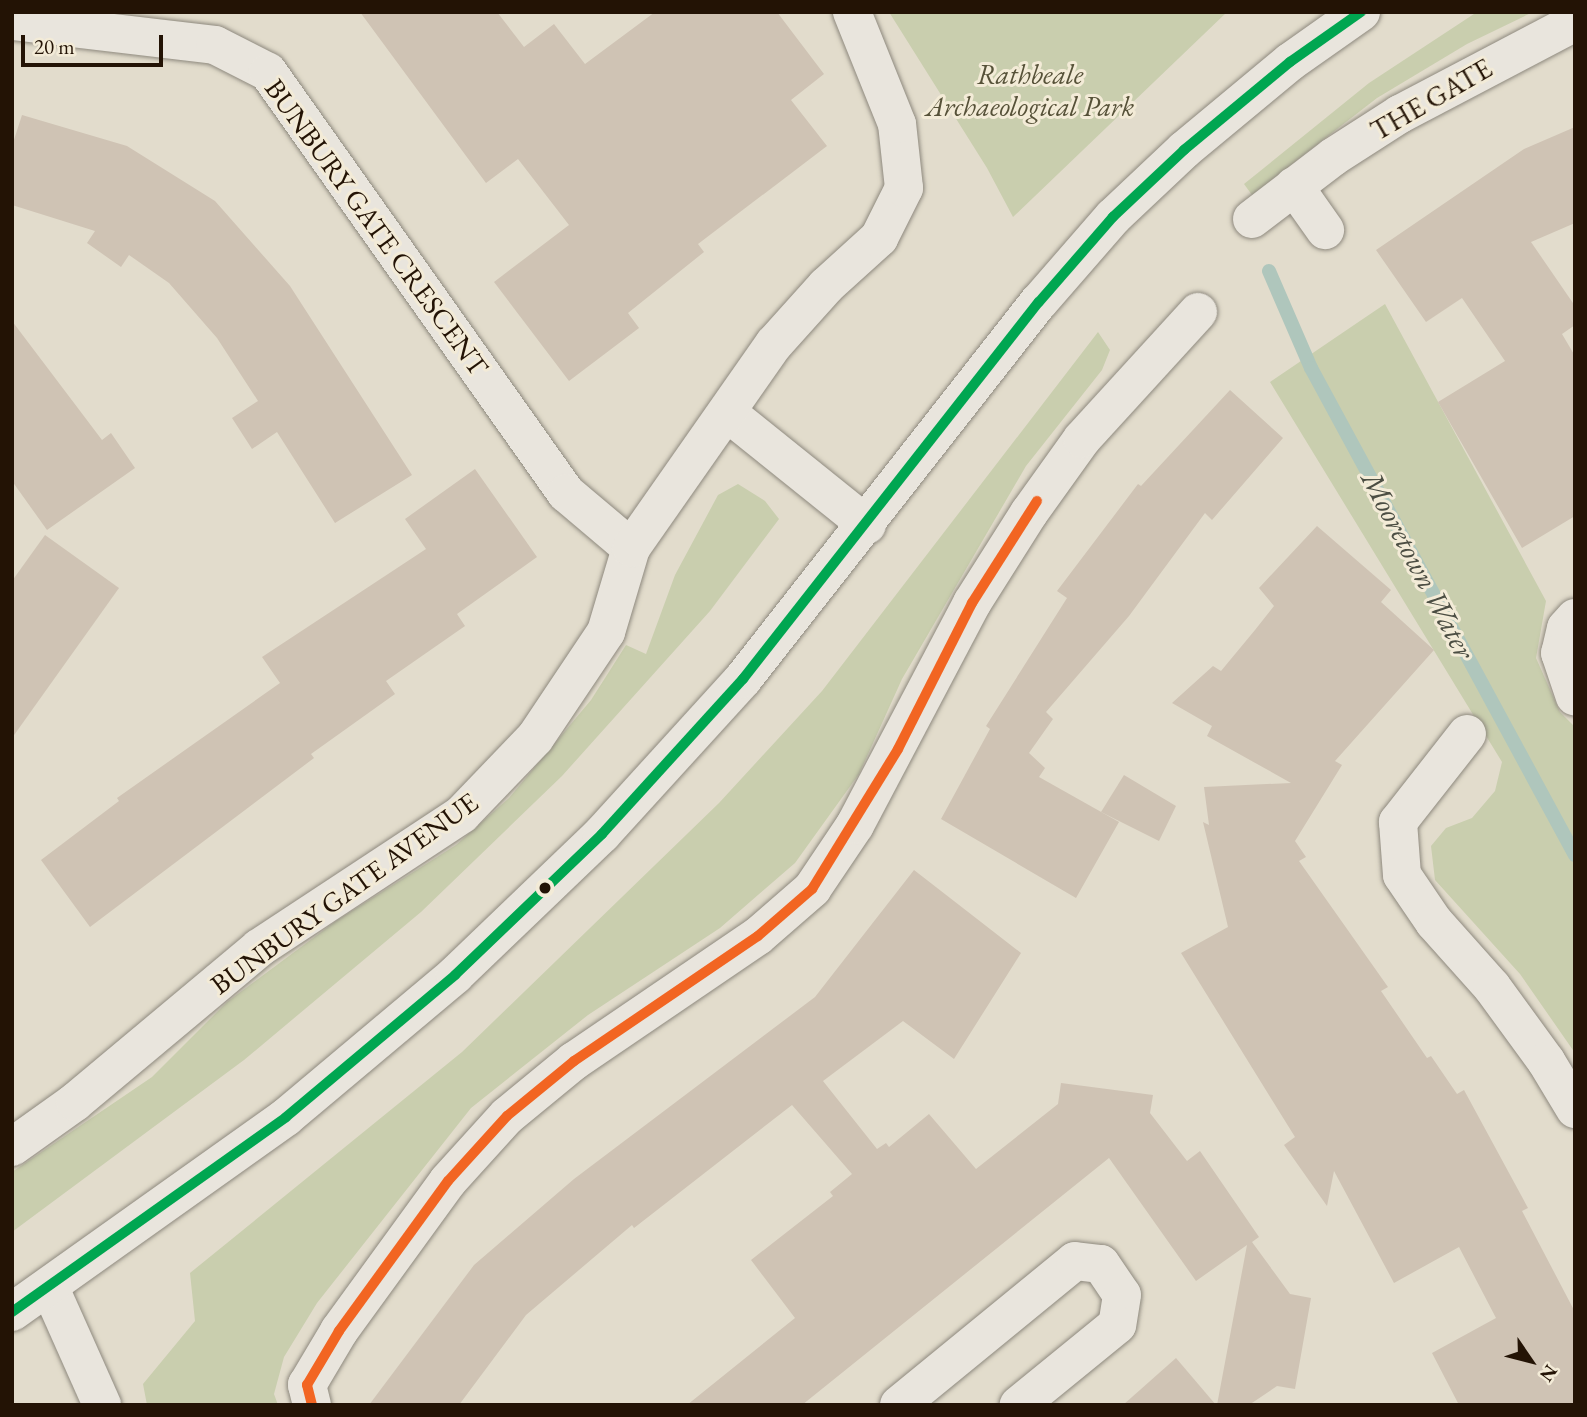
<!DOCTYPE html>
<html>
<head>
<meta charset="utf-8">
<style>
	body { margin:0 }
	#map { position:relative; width:1587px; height:1417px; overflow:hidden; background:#e2dccc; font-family:"EB Garamond",serif }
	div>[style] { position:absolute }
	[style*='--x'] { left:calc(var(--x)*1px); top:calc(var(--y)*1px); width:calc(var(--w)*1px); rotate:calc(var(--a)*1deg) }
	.green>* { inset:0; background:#c9ceae }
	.stream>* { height:14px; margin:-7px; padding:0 7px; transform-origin:7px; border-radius:7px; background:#afc6bc }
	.building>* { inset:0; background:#cfc3b4 }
	.roads { filter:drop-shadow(0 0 2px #8e897e) drop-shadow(0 0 2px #8e897e) }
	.minor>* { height:38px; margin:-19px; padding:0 19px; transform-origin:19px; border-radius:19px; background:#e9e5dd }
	.tertiary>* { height:38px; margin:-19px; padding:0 19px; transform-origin:19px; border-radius:19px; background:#e9e5dd }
	.bus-1>* { height:10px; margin:-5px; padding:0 5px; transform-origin:5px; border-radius:5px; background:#00a651 }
	.bus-2>* { height:10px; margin:-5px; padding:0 5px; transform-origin:5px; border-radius:5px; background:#f26522 }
	.dots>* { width:19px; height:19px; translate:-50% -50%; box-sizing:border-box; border:4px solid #f3ebd7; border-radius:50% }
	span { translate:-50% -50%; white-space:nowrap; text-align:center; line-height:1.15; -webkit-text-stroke:6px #f3ebd7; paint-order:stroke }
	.park-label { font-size:28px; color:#565138; font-style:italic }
	.street-label { font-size:28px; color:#231305 }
	.water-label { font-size:30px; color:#4c4e43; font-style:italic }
	.frame { position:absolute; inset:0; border:14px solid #231305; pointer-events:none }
	.north { position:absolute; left:1496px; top:1326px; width:70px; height:70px; -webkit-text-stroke:5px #f3ebd7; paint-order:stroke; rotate:125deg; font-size:19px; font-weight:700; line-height:28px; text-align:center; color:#231305 }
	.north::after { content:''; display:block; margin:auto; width:24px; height:32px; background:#231305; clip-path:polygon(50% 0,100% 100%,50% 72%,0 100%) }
	.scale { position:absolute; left:21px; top:35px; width:142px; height:32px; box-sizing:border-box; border:4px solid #231305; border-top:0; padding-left:9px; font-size:21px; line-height:24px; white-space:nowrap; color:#231305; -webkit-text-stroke:5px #f3ebd7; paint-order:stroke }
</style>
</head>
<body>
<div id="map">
	<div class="green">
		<i style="clip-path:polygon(889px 12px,1227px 12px,1013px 217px,987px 168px)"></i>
		<i style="clip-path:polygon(1477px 12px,1533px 12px,1467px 44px,1377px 98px,1252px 195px,1244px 184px,1369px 83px)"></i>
		<i style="clip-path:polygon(1385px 304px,1546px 601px,1536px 658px,1560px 712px,1575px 727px,1575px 1053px,1520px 974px,1435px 880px,1431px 846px,1446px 828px,1472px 818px,1495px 791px,1502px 762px,1270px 382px)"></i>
		<i style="clip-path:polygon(1098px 332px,1110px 350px,1102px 370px,1026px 466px,902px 679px,859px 774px,795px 863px,720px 928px,588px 1015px,471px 1108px,317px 1303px,284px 1357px,274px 1394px,278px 1405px,147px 1405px,143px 1384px,195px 1321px,190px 1273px,462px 1052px,719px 803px,822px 691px)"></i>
		<i style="clip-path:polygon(738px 484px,765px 501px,779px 519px,710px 611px,562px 776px,421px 912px,244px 1060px,12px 1232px,12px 1172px,152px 1077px,227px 1002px,336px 921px,456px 845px,509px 798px,591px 700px,626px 645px,646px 654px,675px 575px,718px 495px)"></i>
	</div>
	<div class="stream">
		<i style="--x:1269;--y:271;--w:106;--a:66.6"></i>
		<i style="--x:1311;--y:368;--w:554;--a:61.54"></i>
	</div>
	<div class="building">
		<i style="clip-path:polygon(360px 12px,497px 12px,524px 47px,554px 24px,585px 64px,655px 12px,777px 12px,824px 74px,791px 100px,827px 146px,698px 244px,704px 252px,628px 313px,639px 328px,569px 381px,494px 282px,569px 225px,518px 159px,486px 183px)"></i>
		<i style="clip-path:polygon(22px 115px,127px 146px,215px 201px,290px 286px,412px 475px,335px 523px,277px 432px,252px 449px,232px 418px,258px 401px,217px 338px,169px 283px,129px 255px,121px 267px,87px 243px,95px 231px,12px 205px,12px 146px)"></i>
		<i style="clip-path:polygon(1575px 127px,1575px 223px,1531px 242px,1575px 306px,1575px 325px,1562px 334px,1575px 356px,1575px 516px,1522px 548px,1438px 402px,1505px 361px,1462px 298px,1426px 322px,1376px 250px,1524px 149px)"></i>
		<i style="clip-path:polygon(12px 321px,102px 440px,111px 433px,135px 468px,47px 530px,12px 481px)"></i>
		<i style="clip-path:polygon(1230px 390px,1283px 438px,1212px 520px,1205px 513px,1129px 616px,1046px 712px,1053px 719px,1029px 753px,1045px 768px,1039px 777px,1119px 822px,1076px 898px,941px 819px,990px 729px,986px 726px,1067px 598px,1057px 591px,1138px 484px,1141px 486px)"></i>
		<i style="clip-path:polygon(475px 469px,537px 557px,457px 614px,465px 626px,386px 681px,395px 694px,311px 754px,314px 758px,90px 927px,41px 860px,119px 801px,117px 798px,280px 683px,262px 657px,426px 549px,405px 519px)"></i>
		<i style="clip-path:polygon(1317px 526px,1391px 590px,1381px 602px,1434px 650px,1335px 761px,1342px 765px,1295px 841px,1306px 857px,1299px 861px,1388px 987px,1381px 991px,1427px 1058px,1431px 1056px,1457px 1094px,1464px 1090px,1528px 1208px,1522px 1211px,1575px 1312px,1575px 1405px,1459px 1405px,1432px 1353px,1496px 1318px,1459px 1247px,1394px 1283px,1334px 1171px,1327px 1206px,1284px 1145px,1295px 1137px,1181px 953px,1228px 927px,1203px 822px,1209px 825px,1204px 787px,1291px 783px,1207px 736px,1212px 726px,1172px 703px,1213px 666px,1221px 671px,1255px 630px,1274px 606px,1259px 588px)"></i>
		<i style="clip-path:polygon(45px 535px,119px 588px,12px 738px,12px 581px)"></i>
		<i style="clip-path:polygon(1124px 775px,1176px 806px,1159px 841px,1101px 812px)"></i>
		<i style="clip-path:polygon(914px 870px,1021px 953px,954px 1059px,903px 1021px,823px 1081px,877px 1149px,886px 1143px,889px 1147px,929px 1114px,976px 1169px,1058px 1104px,1061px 1083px,1153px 1095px,1150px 1113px,1187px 1161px,1200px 1151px,1259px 1237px,1252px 1242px,1290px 1294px,1311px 1298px,1295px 1389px,1277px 1386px,1249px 1405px,1217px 1405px,1247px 1245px,1196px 1281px,1109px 1158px,802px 1405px,687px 1405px,795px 1318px,751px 1260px,833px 1196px,830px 1192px,852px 1174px,792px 1105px,634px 1228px,632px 1225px,526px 1315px,459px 1405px,369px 1405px,474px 1265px,574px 1179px,815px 997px)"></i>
		<i style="clip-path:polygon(1176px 1358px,1216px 1405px,1123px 1405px)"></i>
	</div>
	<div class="roads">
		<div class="minor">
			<i style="--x:12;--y:21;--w:204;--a:6.7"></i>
			<i style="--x:215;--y:45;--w:59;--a:27"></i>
			<i style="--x:268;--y:72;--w:516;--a:54.71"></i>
			<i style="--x:566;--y:493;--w:85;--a:40.2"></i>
			<i style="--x:1294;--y:186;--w:54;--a:54.8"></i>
			<i style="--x:1252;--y:219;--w:102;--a:-37.4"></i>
			<i style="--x:1333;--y:157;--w:80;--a:-32.7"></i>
			<i style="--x:1400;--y:114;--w:198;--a:-27.7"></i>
			<i style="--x:729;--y:414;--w:177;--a:38.8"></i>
			<i style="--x:1575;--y:618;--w:13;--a:132"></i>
			<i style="--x:1566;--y:628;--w:26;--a:103"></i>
			<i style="--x:1560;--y:653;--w:46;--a:71.2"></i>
			<i style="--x:1467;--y:734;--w:112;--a:128.1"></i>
			<i style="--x:1398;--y:822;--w:53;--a:85.7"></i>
			<i style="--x:1402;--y:875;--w:57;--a:55.8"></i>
			<i style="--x:1434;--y:922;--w:87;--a:48.3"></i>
			<i style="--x:1492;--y:987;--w:92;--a:53.9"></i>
			<i style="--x:1546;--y:1061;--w:56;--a:58.9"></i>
			<i style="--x:12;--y:1147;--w:77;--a:-35.5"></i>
			<i style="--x:75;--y:1102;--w:240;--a:-39.9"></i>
			<i style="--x:259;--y:948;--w:243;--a:-33.4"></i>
			<i style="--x:462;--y:814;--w:105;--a:-46.2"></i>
			<i style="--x:535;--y:738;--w:128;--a:-56.2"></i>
			<i style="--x:606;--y:632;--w:88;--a:-73.4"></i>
			<i style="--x:631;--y:548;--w:249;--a:-55"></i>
			<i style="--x:774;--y:344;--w:78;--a:-48.1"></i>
			<i style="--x:826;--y:286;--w:72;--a:-42.2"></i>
			<i style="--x:879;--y:238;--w:56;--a:-63.4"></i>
			<i style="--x:904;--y:188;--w:64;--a:-96.2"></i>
			<i style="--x:897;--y:124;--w:121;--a:-111.9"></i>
			<i style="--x:50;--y:1288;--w:128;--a:66"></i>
			<i style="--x:312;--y:1405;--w:21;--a:-104"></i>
			<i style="--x:307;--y:1385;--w:63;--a:-59.3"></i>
			<i style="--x:339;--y:1331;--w:185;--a:-54"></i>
			<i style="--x:448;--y:1181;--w:88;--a:-47.8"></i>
			<i style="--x:507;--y:1116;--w:87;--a:-39.4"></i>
			<i style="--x:574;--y:1061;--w:222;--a:-34.2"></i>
			<i style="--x:758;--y:936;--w:72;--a:-41"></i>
			<i style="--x:812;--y:889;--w:77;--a:-56.1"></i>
			<i style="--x:855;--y:825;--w:251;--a:-62.2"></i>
			<i style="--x:972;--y:603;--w:107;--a:-57.7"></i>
			<i style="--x:1029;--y:513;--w:91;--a:-54.4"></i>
			<i style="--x:1082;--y:439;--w:172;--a:-47.6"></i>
			<i style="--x:899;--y:1405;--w:227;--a:-39.3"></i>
			<i style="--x:1075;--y:1261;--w:26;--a:7"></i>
			<i style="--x:1101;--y:1264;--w:37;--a:56"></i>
			<i style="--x:1122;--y:1295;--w:30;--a:99"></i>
			<i style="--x:1117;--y:1325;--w:127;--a:140.8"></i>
		</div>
		<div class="tertiary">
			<i style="--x:12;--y:1312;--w:336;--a:-35.4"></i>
			<i style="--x:286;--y:1117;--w:221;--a:-40"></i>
			<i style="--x:455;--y:975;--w:204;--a:-43.8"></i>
			<i style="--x:602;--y:834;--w:210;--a:-47.7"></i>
			<i style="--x:743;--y:679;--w:479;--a:-51.9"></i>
			<i style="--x:1039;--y:302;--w:113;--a:-49"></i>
			<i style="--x:1113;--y:217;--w:98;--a:-43.3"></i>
			<i style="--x:1184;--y:150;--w:138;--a:-39.7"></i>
			<i style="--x:1290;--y:62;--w:87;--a:-35.2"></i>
		</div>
	</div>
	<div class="bus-1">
		<i style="--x:12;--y:1312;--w:336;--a:-35.4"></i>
		<i style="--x:286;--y:1117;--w:221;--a:-40"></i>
		<i style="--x:455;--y:975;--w:204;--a:-43.8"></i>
		<i style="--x:602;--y:834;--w:210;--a:-47.7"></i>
		<i style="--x:743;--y:679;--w:479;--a:-51.9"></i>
		<i style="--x:1039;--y:302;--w:113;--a:-49"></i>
		<i style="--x:1113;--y:217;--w:98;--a:-43.3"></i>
		<i style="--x:1184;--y:150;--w:138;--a:-39.7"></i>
		<i style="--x:1290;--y:62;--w:87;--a:-35.2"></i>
	</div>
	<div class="bus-2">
		<i style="--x:312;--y:1405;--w:21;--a:-104"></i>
		<i style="--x:307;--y:1385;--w:63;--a:-59.3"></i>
		<i style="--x:339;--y:1331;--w:185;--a:-54"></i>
		<i style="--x:448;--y:1181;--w:88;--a:-47.8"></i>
		<i style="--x:507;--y:1116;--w:87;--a:-39.4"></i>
		<i style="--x:574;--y:1061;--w:222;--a:-34.2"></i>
		<i style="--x:758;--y:936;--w:72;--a:-41"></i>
		<i style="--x:812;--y:889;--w:164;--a:-58.4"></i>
		<i style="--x:898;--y:749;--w:164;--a:-63.1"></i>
		<i style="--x:972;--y:603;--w:121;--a:-57.5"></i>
	</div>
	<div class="dots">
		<i style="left:545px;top:888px;background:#231305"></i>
	</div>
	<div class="park-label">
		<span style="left:1030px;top:90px">Rathbeale<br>Archaeological Park</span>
	</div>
	<div class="street-label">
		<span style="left:1431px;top:99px;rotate:-30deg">THE GATE</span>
		<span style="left:377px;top:227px;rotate:54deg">BUNBURY GATE CRESCENT</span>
		<span style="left:344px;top:893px;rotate:-36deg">BUNBURY GATE AVENUE</span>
	</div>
	<div class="water-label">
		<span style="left:1418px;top:565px;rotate:62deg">Mooretown Water</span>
	</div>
	<div class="frame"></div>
	<div class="north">N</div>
	<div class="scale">20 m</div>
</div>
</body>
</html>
